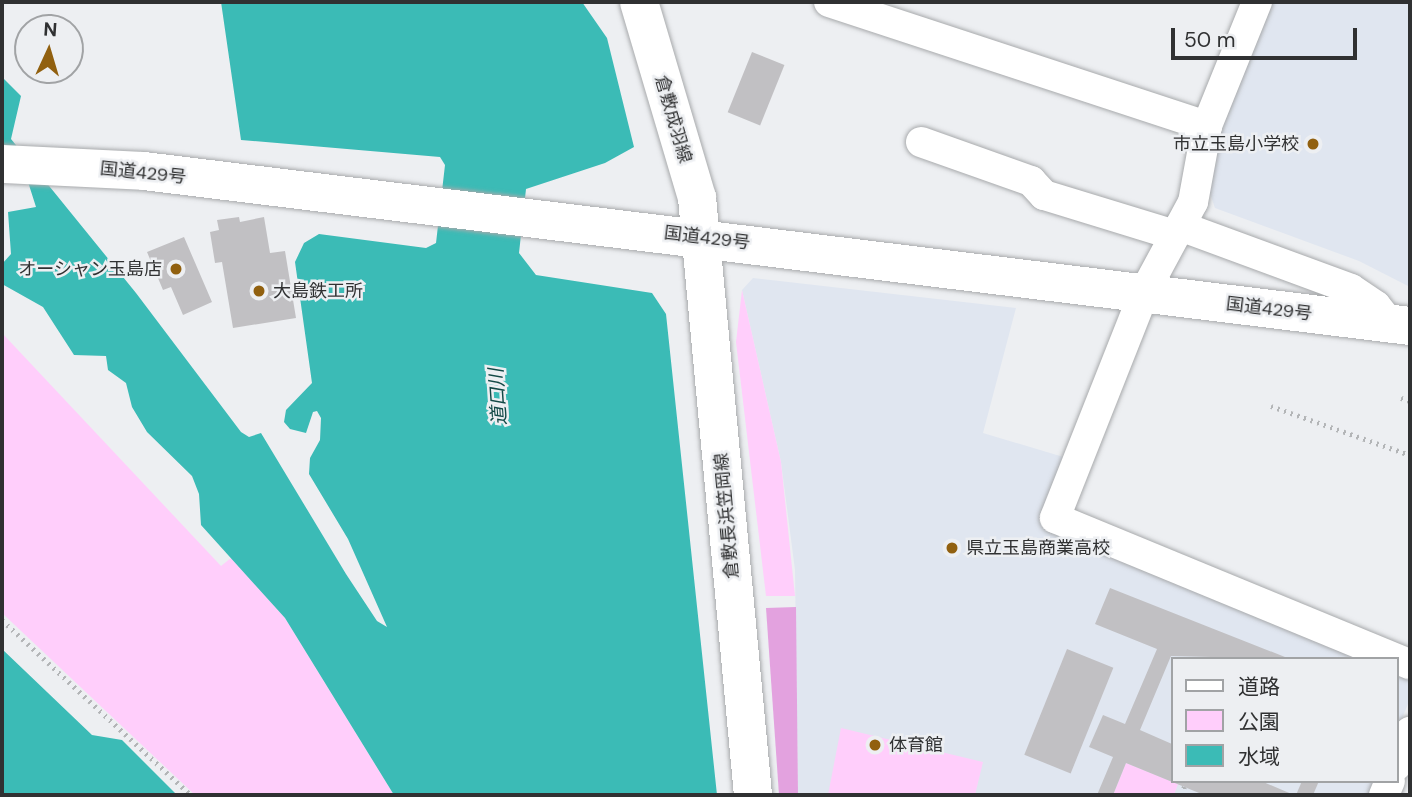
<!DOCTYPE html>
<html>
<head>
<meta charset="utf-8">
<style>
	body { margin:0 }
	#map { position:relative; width:1412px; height:797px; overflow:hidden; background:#edeff2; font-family:"DM Sans","Noto Sans JP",sans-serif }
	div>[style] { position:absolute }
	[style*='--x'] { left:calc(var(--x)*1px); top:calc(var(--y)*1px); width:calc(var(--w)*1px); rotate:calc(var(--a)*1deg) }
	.built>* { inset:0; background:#e0e6f0 }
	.green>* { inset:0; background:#ffcefb }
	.forest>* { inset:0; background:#e3a2df }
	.water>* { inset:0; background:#3bbbb6 }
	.building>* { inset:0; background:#c1c0c3; transform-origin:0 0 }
	.path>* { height:4.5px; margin-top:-2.25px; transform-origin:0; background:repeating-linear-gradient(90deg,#b3b5b7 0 2px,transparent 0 7px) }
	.roads { filter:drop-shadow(0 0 2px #a8aaac) drop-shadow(0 0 2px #a8aaac) }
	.street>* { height:30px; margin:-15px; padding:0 15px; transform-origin:15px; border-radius:15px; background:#fff }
	.primary>* { height:38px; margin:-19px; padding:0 19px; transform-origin:19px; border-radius:19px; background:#fff }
	.highway>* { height:38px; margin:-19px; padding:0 19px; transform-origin:19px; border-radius:19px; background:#fff }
	.dots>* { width:19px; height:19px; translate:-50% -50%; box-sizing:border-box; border:4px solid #edeff2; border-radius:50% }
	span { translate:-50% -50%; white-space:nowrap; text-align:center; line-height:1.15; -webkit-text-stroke:5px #edeff2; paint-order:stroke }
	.street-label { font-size:18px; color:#303132 }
	.poi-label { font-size:18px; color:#303132 }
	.right { translate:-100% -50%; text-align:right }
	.left { translate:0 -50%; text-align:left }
	.water-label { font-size:19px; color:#124946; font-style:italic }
	.frame { position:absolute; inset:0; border:4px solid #303132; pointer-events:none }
	.legend { position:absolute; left:1171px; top:657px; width:228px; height:126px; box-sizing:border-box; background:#edeff2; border:2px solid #a1a3a5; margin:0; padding:9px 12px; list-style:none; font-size:21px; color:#303132 }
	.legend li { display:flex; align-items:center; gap:14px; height:35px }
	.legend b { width:35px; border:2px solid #a1a3a5 }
	.north { position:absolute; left:14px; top:14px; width:70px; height:70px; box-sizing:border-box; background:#edeff2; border:2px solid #a1a3a5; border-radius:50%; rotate:4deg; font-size:19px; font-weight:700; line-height:28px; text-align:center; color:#303132 }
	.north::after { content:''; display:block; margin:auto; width:24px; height:32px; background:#91600f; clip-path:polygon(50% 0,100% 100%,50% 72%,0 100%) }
	.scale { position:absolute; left:1171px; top:28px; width:186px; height:32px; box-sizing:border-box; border:4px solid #303132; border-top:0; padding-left:9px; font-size:21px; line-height:24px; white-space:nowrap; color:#303132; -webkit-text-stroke:5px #edeff2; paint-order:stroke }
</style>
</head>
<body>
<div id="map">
	<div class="built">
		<i style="clip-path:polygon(1268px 2px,1410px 2px,1410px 287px,1359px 261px,1215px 208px,1207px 185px,1225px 104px)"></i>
		<i style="clip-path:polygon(753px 278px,1016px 308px,983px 433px,1070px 459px,1046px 520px,1370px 659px,1172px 659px,1172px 781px,1376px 781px,1370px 795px,798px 795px,795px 570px,781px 462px,742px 290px)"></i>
		<i style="clip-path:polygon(1396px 670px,1410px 676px,1410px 699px,1396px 733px)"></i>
	</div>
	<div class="green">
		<i style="clip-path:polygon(742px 290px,781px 462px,795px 596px,766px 596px,736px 342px)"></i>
		<i style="clip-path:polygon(2px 333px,221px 566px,231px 558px,285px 618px,394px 795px,195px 795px,2px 613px)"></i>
		<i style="clip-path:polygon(841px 728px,983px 762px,975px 795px,828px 795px)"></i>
		<i style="clip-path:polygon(1126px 763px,1178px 784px,1174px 795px,1113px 795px)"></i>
	</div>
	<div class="forest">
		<i style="clip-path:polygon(796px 607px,798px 795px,779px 795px,766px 608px)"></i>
	</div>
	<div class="water">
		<i style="clip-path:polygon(221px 2px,582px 2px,607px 38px,634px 147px,605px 163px,526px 189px,519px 253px,536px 275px,652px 293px,666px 314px,717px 795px,394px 795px,285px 618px,201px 525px,199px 494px,192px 476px,147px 432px,132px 407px,126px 383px,108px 370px,106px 356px,74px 355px,43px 307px,2px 284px,2px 264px,11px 254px,8px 212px,36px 207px,29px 185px,2px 141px,2px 77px,21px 96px,11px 139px,136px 293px,241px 432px,249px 437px,261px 433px,346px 574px,377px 621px,387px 627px,348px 539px,309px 474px,310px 458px,320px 440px,321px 418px,317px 411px,313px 412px,306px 433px,290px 429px,284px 422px,286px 410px,312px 383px,295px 262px,304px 243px,319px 234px,426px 248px,436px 243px,445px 165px,440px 157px,241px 140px)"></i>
		<i style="clip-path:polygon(2px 649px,92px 735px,122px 740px,177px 795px,2px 795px)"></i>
	</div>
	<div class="building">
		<i style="left:752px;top:52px;width:35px;height:65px;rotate:22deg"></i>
		<i style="clip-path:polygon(239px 217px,240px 222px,264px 217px,270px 253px,285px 251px,296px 318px,233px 328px,222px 262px,215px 263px,210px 232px,219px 230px,217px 220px)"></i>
		<i style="clip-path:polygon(184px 237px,212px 302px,183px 315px,171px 287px,163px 290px,147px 252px)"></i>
		<i style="clip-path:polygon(1110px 588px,1290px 659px,1171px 656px,1140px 730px,1172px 744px,1172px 781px,1261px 781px,1294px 795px,1204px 795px,1126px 763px,1113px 795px,1097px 795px,1113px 757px,1089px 747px,1103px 715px,1125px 724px,1157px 649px,1095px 624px)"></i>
		<i style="left:1067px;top:649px;width:50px;height:114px;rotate:22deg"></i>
		<i style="clip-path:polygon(1302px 781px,1319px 781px,1313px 795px,1296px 795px)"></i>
	</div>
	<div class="path">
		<i style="--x:1401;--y:398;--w:9;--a:18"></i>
		<i style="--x:1271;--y:406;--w:147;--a:19.4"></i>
		<i style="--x:2;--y:620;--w:258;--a:42.8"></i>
		<i style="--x:1181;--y:795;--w:9;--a:-69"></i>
	</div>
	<div class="roads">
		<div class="street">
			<i style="--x:829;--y:2;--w:398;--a:18.2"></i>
			<i style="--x:1257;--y:2;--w:134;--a:112"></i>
			<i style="--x:1207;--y:126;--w:77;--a:100.4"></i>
			<i style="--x:1193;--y:202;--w:103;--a:118.3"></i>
			<i style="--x:1144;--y:293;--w:242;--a:111.6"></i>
			<i style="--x:1055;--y:518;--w:384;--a:22.4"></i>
			<i style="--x:921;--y:142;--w:117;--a:19.5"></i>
			<i style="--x:1031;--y:181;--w:19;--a:47"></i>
			<i style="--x:1044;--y:195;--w:137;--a:17"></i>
			<i style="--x:1180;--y:226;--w:182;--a:20.2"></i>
			<i style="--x:1351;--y:289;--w:30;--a:34"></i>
			<i style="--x:1376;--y:306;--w:22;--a:51"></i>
			<i style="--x:1396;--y:766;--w:37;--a:-68"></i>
			<i style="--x:1384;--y:795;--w:15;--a:-67"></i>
		</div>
		<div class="primary">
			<i style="--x:639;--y:2;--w:204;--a:73.5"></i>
			<i style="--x:697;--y:198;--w:600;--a:84.64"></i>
		</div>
		<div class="highway">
			<i style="--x:2;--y:164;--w:142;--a:2.8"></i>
			<i style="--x:144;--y:171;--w:1275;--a:6.98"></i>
		</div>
	</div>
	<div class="dots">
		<i style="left:1313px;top:144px;background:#91600f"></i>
		<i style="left:176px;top:269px;background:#91600f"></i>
		<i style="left:259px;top:291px;background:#91600f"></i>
		<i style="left:952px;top:548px;background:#91600f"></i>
		<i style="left:875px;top:745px;background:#91600f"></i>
	</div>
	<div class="street-label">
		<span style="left:673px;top:119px;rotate:74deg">倉敷成羽線</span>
		<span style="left:143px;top:173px;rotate:6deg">国道429号</span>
		<span style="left:707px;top:238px;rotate:7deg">国道429号</span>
		<span style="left:1269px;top:309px;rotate:7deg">国道429号</span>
		<span style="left:727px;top:516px;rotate:-95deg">倉敷長浜笠岡線</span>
	</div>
	<div class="poi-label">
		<span class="right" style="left:1299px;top:144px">市立玉島小学校</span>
		<span class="right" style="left:162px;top:269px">オーシャン玉島店</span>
		<span class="left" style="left:273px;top:291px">大島鉄工所</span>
		<span class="left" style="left:966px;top:548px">県立玉島商業高校</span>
		<span class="left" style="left:889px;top:745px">体育館</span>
	</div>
	<div class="water-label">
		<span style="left:498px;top:397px;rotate:-94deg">道口川</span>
	</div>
	<div class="frame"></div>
	<ul class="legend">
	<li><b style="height:9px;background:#fff"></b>道路</li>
	<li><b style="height:19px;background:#ffcefb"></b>公園</li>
	<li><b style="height:19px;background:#3bbbb6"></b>水域</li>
	</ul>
	<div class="north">N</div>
	<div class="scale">50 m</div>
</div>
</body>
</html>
